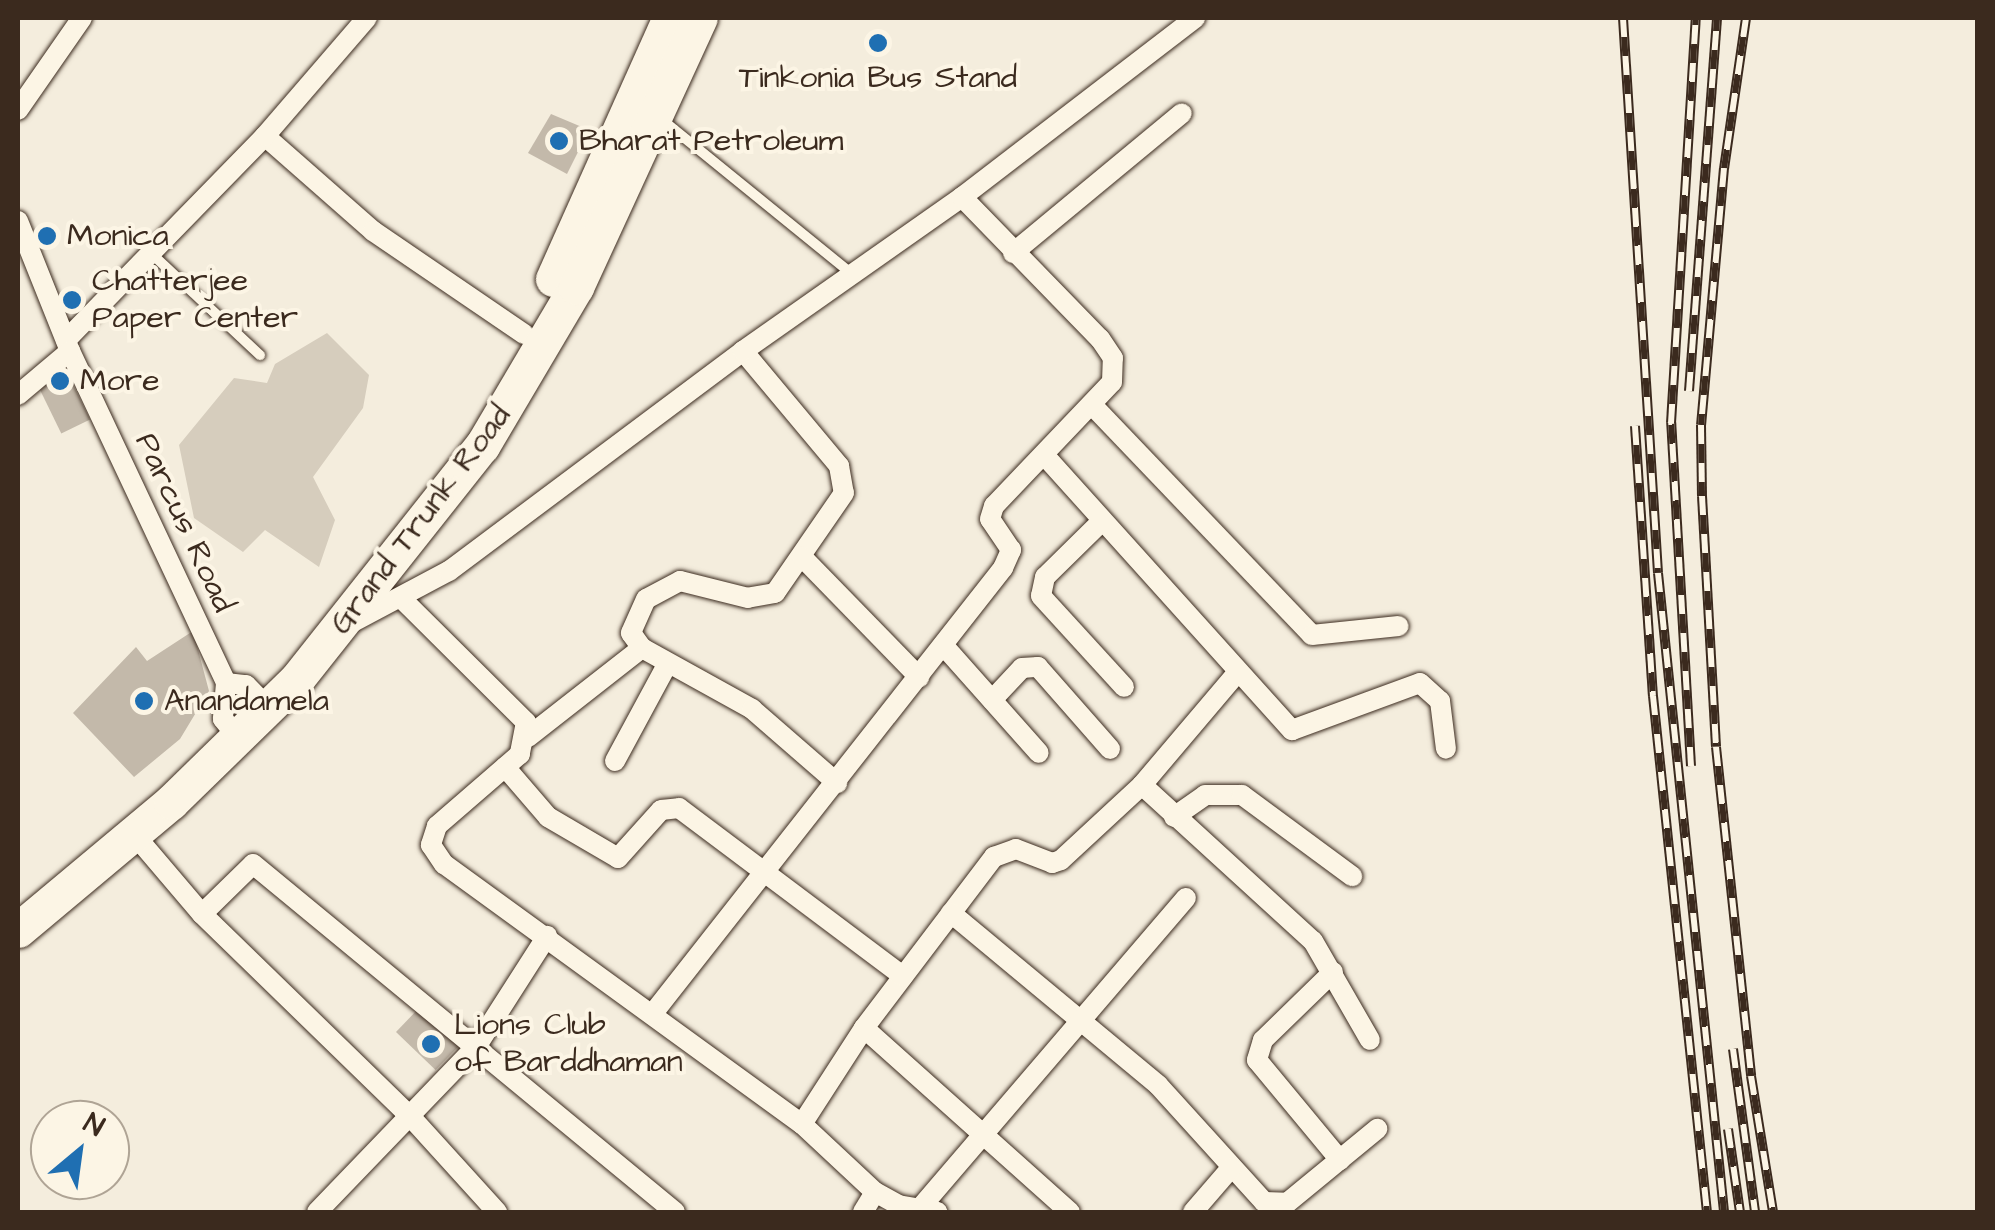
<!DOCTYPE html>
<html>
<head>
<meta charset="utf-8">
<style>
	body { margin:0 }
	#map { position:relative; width:1995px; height:1230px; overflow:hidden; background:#f4eddd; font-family:"Architects Daughter",sans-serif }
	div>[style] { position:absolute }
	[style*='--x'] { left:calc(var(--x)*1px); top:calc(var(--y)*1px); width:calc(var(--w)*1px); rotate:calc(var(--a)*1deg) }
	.green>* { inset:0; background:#d6cdbd }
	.building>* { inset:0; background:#c3b9aa; transform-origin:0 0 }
	.roads { filter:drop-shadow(0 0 2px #3b2a1e) drop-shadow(0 0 2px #3b2a1e) }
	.lane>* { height:10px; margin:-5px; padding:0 5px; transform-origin:5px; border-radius:5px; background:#fcf5e5 }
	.street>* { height:20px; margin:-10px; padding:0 10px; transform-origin:10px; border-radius:10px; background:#fcf5e5 }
	.highway>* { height:35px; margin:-17.5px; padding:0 17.5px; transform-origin:17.5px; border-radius:17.5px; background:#fcf5e5 }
	.rail>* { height:10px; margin-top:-5px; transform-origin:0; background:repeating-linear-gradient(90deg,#fcf5e5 0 19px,#3b2a1e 0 38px); box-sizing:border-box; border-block:2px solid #3b2a1e }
	.dots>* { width:28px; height:28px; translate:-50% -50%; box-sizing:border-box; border:5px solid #fcf5e5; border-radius:50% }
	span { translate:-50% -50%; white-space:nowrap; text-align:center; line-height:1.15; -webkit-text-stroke:8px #fcf5e5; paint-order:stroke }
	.poi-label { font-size:32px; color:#3b2a1e }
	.left { translate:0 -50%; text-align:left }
	.street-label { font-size:32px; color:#3b2a1e }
	.frame { position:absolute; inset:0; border:20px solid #3b2a1e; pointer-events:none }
	.north { position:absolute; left:30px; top:1100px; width:100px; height:100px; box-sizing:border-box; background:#fcf5e5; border:2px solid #afa495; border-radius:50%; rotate:29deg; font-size:28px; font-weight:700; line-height:40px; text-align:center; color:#3b2a1e }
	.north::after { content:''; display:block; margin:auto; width:35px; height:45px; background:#1f6fb2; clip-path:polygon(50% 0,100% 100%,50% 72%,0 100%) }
</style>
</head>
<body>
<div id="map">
	<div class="green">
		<i style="clip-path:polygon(327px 333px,369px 375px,363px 408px,313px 477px,335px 520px,319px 567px,265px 530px,243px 552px,194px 518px,179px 445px,234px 378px,267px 383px,275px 364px)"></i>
	</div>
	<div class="building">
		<i style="clip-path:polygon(551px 114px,589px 130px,567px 174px,528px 153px)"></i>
		<i style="left:62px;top:362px;width:64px;height:32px;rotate:64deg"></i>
		<i style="clip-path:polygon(193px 631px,209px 691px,180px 739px,134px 777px,73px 713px,136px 647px,147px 661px)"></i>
		<i style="left:421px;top:1006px;width:55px;height:36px;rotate:44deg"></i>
	</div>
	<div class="roads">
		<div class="lane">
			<i style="--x:660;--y:118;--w:247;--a:39.1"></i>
			<i style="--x:152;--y:254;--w:148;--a:43.1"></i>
		</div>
		<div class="street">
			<i style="--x:18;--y:110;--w:112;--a:-55.2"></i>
			<i style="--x:265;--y:136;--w:144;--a:41.3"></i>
			<i style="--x:373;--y:231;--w:183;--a:34.3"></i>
			<i style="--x:18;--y:221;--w:140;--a:68.2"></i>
			<i style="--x:70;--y:351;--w:367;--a:64.8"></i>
			<i style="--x:226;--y:683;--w:36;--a:95"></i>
			<i style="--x:223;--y:719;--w:22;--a:51"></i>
			<i style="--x:1013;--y:253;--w:219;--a:-39.6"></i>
			<i style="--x:66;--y:340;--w:285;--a:-45.7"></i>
			<i style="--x:265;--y:136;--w:156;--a:-49.2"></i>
			<i style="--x:743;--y:351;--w:150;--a:50.1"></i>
			<i style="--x:839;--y:466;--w:27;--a:80"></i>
			<i style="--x:844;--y:493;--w:121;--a:124.6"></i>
			<i style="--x:775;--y:593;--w:27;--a:170"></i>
			<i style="--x:748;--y:598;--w:70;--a:-166"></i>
			<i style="--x:680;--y:581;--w:38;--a:152"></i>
			<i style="--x:646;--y:599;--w:37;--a:114"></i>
			<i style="--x:631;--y:633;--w:19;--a:54"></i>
			<i style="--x:642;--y:648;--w:126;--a:29"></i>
			<i style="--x:752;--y:709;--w:113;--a:41"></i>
			<i style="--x:18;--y:395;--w:68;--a:-40.2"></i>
			<i style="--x:1094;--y:407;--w:315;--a:46.3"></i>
			<i style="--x:1312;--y:635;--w:87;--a:-5.9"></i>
			<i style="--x:1045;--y:456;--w:369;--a:48"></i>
			<i style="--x:1292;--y:730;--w:136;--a:-20.2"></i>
			<i style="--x:1420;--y:683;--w:27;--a:42"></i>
			<i style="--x:1440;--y:701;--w:48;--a:82.9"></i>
			<i style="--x:1102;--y:521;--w:80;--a:135.5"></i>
			<i style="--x:1045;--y:577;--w:19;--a:102"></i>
			<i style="--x:1041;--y:596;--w:123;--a:47.6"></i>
			<i style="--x:802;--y:557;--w:168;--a:45.7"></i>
			<i style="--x:402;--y:599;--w:175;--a:44.8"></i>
			<i style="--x:526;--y:722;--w:33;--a:101"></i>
			<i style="--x:520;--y:754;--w:110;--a:139.1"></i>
			<i style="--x:437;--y:826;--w:20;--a:108"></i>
			<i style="--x:431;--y:845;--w:23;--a:56"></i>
			<i style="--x:444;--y:864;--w:442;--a:36"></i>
			<i style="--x:802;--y:1124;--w:114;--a:-57.1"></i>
			<i style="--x:864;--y:1028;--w:215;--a:-52.8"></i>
			<i style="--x:994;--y:857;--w:23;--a:-20"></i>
			<i style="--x:1016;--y:849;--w:39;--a:21"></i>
			<i style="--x:1052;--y:863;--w:9;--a:-18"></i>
			<i style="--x:1061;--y:860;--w:110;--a:-42.8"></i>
			<i style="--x:1142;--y:785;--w:231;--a:42.4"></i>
			<i style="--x:1313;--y:941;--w:114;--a:60.1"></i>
			<i style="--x:351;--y:623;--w:111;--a:-28"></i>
			<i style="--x:449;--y:571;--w:367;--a:-36.8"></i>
			<i style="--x:743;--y:351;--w:268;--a:-35.1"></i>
			<i style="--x:962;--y:197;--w:294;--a:-37.5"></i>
			<i style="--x:943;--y:645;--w:144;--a:48.4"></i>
			<i style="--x:226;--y:683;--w:20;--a:6"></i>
			<i style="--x:246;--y:685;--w:32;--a:46"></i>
			<i style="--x:992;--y:700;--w:44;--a:-46.8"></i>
			<i style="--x:1022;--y:668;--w:16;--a:-4"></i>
			<i style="--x:1038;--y:667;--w:109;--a:48.7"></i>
			<i style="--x:528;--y:737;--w:145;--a:-38"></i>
			<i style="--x:615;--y:761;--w:111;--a:-61.6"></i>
			<i style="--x:505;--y:767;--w:66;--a:49.3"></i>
			<i style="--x:548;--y:817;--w:81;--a:30.4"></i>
			<i style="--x:618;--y:858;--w:64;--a:-48.1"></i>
			<i style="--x:661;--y:810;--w:18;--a:-6"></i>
			<i style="--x:679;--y:808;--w:280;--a:36.9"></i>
			<i style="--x:1142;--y:785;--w:147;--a:-49.7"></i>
			<i style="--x:1174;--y:817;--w:38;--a:-35"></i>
			<i style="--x:1205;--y:795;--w:37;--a:0"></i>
			<i style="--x:1242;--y:795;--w:137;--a:36.4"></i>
			<i style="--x:133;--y:833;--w:106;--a:49.6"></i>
			<i style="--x:202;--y:914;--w:71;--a:-44.4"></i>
			<i style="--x:253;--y:864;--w:547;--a:39.51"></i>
			<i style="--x:951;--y:913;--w:269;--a:39.7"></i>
			<i style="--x:1158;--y:1085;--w:158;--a:47.8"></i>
			<i style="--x:1264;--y:1202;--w:23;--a:2"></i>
			<i style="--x:1287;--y:1203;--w:117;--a:-39.4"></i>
			<i style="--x:202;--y:914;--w:289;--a:44.2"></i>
			<i style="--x:409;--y:1115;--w:131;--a:47.8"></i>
			<i style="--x:1333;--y:972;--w:98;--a:135.8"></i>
			<i style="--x:1263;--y:1040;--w:21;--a:107"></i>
			<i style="--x:1257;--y:1060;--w:130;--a:50.3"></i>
			<i style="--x:654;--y:1012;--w:565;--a:-51.83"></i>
			<i style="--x:1003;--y:568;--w:20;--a:-66"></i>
			<i style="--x:1011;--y:550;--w:37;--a:-124"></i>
			<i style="--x:990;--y:519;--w:14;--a:-73"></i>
			<i style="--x:994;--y:506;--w:171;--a:-46.4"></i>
			<i style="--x:1112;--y:382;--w:24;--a:-88"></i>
			<i style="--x:1113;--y:358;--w:23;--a:-124"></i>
			<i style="--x:1100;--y:339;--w:198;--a:-134.2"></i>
			<i style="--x:864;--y:1028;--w:276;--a:41.8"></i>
			<i style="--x:802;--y:1124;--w:100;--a:43"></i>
			<i style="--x:875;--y:1192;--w:26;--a:29"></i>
			<i style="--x:898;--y:1205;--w:40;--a:10"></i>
			<i style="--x:921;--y:1207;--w:407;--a:-49.4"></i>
			<i style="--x:317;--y:1212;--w:229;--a:-46.1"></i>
			<i style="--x:476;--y:1047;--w:132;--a:-57.4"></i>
			<i style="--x:863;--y:1212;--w:23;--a:-59"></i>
			<i style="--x:1193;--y:1212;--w:58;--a:-49.2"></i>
		</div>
		<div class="highway">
			<i style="--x:553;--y:279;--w:286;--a:-65.9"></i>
			<i style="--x:18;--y:930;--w:199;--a:-39.9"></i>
			<i style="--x:171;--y:802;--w:176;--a:-44.3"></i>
			<i style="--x:297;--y:679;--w:298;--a:-51.6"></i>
			<i style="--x:482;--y:446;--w:185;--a:-59.4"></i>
			<i style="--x:576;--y:287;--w:296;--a:-65.3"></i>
		</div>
	</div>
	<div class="rail">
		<i style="--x:1623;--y:18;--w:556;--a:86.39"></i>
		<i style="--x:1658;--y:573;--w:642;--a:84.1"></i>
		<i style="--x:1746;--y:18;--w:152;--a:98.3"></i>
		<i style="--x:1724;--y:168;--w:258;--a:95.1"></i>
		<i style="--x:1701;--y:425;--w:71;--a:89.2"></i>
		<i style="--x:1702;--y:496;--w:251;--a:86.8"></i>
		<i style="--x:1716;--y:747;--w:331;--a:83.9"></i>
		<i style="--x:1751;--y:1076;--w:138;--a:80.8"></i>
		<i style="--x:1689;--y:391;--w:374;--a:-85.7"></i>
		<i style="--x:1635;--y:426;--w:271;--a:86.2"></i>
		<i style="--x:1653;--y:696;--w:519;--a:84.03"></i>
		<i style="--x:1691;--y:766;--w:344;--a:-93.3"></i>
		<i style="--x:1671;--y:423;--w:406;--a:-86.5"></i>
		<i style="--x:1733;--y:1049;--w:164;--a:82.3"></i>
		<i style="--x:1728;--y:1129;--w:84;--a:81.8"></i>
	</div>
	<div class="dots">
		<i style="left:878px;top:43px;background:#1f6fb2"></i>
		<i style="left:559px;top:141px;background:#1f6fb2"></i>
		<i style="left:47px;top:236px;background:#1f6fb2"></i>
		<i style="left:72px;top:300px;background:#1f6fb2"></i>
		<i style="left:60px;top:381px;background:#1f6fb2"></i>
		<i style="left:144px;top:701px;background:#1f6fb2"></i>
		<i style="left:431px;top:1044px;background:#1f6fb2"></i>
	</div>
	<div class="poi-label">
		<span style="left:878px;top:78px">Tinkonia Bus Stand</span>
		<span class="left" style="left:579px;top:141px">Bharat Petroleum</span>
		<span class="left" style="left:67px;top:236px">Monica</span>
		<span class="left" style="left:92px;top:300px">Chatterjee<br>Paper Center</span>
		<span class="left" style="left:80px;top:381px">More</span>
		<span class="left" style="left:164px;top:701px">Anandamela</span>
		<span class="left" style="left:454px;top:1044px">Lions Club<br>of Barddhaman</span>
	</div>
	<div class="street-label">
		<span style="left:421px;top:520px;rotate:-53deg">Grand Trunk Road</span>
		<span style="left:184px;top:523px;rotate:65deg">Parcus Road</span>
	</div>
	<div class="frame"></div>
	<div class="north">N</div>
</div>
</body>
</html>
